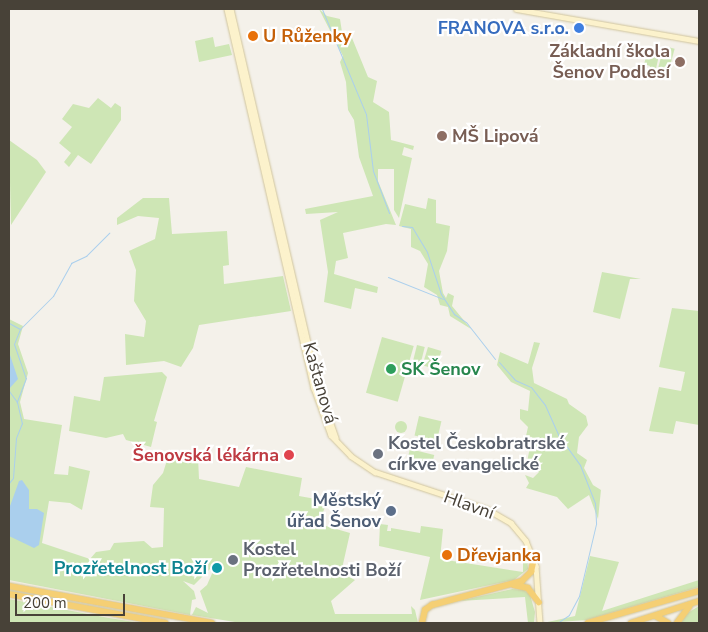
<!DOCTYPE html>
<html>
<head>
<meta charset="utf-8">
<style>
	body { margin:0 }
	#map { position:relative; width:708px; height:632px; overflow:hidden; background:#f4f1ea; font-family:"Nunito Sans",sans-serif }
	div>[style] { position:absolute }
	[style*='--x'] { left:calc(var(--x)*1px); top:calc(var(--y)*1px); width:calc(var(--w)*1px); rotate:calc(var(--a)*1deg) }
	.green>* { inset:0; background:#cee6b5; transform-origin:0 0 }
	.round { border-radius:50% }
	.water>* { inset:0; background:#aacfed }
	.stream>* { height:1px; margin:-0.5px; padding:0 0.5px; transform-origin:0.5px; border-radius:0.5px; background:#aacfed }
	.roads { filter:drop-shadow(0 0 1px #d1c59c) drop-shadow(0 0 1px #d1c59c) }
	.secondary>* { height:4.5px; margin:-2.25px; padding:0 2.25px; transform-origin:2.25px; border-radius:2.25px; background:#fcf2cc }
	.highway>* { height:5.5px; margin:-2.75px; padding:0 2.75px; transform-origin:2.75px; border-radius:2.75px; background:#f5cf74 }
	.dots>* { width:14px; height:14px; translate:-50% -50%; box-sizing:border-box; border:2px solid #fff; border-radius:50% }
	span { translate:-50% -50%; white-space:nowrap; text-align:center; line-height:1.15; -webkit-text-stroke:4.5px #fff; paint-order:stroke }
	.shop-label { font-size:18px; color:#366cbe; font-weight:700 }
	.right { translate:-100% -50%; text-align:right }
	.food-label { font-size:18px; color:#c56008; font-weight:700 }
	.left { translate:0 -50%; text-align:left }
	.education-label { font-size:18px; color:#785e54; font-weight:700 }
	.leisure-label { font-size:18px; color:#27864d; font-weight:700 }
	.street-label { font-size:18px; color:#484238 }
	.worship-label { font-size:18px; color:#5b616d; font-weight:700 }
	.health-label { font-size:18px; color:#be3a42; font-weight:700 }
	.service-label { font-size:18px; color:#4e5e75; font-weight:700 }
	.culture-label { font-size:18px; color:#0d838f; font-weight:700 }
	.frame { position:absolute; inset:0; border:10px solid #484238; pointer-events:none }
	.scale { position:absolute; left:15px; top:594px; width:110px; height:22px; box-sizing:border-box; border:2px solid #484238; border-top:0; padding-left:6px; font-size:15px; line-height:18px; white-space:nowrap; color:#484238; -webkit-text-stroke:4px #fff; paint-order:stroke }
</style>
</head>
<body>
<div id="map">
	<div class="green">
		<i style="clip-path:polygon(319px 9px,327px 16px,340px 19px,342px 32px,352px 38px,368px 77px,377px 81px,373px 102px,389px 112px,391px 140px,414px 146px,413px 150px,404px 147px,402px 155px,412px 158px,399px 218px,394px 210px,394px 169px,378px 169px,378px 181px,396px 225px,386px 224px,343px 233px,348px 258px,336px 261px,334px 274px,378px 287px,377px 293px,355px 288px,351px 309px,324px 302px,328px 272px,320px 220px,338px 212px,306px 214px,305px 209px,373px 196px,359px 157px,354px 120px,348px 110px,346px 82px,340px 62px,343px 56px)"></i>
		<i style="clip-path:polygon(213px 37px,215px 47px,229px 44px,232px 55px,199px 62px,195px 41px)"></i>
		<i style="left:664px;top:46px;width:11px;height:24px;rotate:15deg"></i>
		<i style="clip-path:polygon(649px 47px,647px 58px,651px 59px,654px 49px,660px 51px,655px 73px,649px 71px,650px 66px,644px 64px)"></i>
		<i style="clip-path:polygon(98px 98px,111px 108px,115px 103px,121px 107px,121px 120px,91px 164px,78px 155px,69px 167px,64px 162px,71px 153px,59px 143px,72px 127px,62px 119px,73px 104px,89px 108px)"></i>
		<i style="clip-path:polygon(9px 140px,37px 160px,46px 172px,11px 225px)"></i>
		<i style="clip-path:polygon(143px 198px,169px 198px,172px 234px,227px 231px,229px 265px,223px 266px,224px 284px,283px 276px,291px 311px,199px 325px,193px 348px,181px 367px,164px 361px,126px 365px,125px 334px,144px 337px,146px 321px,134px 301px,136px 270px,129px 251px,155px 239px,159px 218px,138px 216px,117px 225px,117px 218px)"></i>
		<i style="clip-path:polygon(428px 198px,436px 200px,436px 223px,450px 226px,447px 251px,439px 271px,443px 293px,446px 298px,448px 293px,454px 296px,452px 306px,471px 329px,450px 316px,448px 307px,440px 305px,437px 295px,424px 287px,428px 264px,420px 251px,411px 247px,411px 229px,399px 226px,405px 204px,426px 209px)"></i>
		<i style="clip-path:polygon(602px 272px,641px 279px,630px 279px,620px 319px,593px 312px)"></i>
		<i style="clip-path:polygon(672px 308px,699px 311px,699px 425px,676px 421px,673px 434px,649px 431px,659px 387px,681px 391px,685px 372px,659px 367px)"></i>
		<i style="clip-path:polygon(9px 319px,23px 326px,18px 344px,28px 373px,20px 402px,24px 419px,62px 425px,54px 474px,68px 475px,69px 466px,90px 471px,82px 510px,70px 503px,49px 501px,42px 543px,90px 559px,96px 552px,110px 550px,114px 543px,144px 541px,152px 548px,163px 547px,164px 508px,150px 507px,153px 485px,163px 473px,168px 457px,187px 462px,189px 455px,198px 457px,199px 479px,239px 487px,246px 467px,302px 478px,299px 496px,327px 501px,319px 524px,350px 533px,341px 573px,355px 580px,331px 601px,335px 614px,412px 614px,411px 606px,415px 610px,418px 623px,241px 623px,192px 615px,196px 607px,208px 613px,200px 591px,207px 585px,214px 569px,211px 568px,194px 585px,183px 581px,194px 591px,196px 599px,192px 600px,190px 615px,9px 580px)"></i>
		<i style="left:382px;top:337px;width:33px;height:58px;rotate:16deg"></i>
		<i style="clip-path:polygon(534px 342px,540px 343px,532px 368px,534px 383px,567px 399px,569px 404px,586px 416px,588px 425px,579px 437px,577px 453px,587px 460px,584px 468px,593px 485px,601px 490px,598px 519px,589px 495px,568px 509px,557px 497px,526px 488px,529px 483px,525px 475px,533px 478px,539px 472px,527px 462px,532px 437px,526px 436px,528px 427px,520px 419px,520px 409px,528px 411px,530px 391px,511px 382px,497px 365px,500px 352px,528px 364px)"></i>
		<i style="left:417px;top:345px;width:8px;height:24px;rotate:14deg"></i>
		<i style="left:428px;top:347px;width:14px;height:19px;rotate:17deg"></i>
		<i style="clip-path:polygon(162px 372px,167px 377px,154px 421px,157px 422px,151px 447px,126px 440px,123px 434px,106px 438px,69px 431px,74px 396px,100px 401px,104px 377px)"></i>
		<i style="left:419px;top:416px;width:23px;height:20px;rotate:13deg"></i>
		<i class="round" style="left:395px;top:421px;width:12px;height:12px"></i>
		<i style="left:410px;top:449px;width:25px;height:11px;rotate:14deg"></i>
		<i style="clip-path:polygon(380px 524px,388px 525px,387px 531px,391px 531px,391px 528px,420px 533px,421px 526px,443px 529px,440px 559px,523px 572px,523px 556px,527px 556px,528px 569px,514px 580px,420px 600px,430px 557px,379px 546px)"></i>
		<i style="clip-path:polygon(590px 556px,619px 562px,602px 611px,699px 580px,699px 587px,587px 620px,543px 623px,575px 616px)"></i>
		<i style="clip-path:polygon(512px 589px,524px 590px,530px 595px,535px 612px,534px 623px,528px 623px,525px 597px,459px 601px)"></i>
		<i style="clip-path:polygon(9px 599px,109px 618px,141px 623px,9px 623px)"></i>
		<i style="clip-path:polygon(699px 606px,699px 623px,681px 623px,686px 614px)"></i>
	</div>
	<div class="water">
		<i style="clip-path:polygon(9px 352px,18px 379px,9px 389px)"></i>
		<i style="clip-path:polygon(22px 480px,29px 490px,29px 509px,37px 509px,44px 513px,39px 545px,34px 548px,9px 536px,9px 509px,19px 481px)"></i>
	</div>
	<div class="stream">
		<i style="--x:322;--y:9;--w:114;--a:67.3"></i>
		<i style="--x:366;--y:114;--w:57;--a:83"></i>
		<i style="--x:373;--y:171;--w:45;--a:69.1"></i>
		<i style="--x:402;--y:226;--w:10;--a:6"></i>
		<i style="--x:412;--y:227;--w:29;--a:59"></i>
		<i style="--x:427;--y:252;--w:44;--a:71.6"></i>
		<i style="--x:441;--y:294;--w:24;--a:57"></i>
		<i style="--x:454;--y:314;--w:14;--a:34"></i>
		<i style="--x:466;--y:322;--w:47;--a:51.9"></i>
		<i style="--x:388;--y:277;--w:59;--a:21.8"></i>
		<i style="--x:9;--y:323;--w:13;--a:29"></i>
		<i style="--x:20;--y:329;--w:16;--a:112"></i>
		<i style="--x:14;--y:344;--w:36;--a:71"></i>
		<i style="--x:26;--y:378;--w:26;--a:111"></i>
		<i style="--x:17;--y:402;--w:22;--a:77"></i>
		<i style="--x:22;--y:423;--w:16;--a:112"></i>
		<i style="--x:16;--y:438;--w:40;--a:94.3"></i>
		<i style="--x:13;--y:478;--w:6;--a:129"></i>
		<i style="--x:20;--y:329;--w:47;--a:-45"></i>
		<i style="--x:53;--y:296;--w:38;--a:-61"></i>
		<i style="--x:71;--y:263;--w:17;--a:-25"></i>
		<i style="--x:86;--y:256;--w:33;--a:-45"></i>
		<i style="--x:499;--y:362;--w:24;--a:48"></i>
		<i style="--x:515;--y:380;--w:17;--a:24"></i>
		<i style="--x:531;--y:387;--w:23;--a:52"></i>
		<i style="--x:545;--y:405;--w:34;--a:66"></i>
		<i style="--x:559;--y:436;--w:36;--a:54"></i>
		<i style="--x:580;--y:465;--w:41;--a:68.5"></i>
		<i style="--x:595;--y:503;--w:21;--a:87"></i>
		<i style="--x:596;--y:524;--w:74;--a:103.3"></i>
		<i style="--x:579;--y:596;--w:21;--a:118"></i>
		<i style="--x:569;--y:615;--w:14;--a:146"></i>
		<i style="--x:9;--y:391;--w:14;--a:54"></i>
		<i style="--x:9;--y:508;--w:4;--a:-63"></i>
	</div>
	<div class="roads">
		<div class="secondary">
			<i style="--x:227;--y:9;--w:389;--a:77.1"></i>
			<i style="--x:314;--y:388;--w:50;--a:70.1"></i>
			<i style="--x:331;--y:435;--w:29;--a:46"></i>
			<i style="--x:351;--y:456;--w:29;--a:34"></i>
			<i style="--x:375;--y:472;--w:118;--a:18.3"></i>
			<i style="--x:487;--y:509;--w:28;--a:30"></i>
			<i style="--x:511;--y:523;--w:23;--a:50"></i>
			<i style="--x:526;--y:541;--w:27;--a:68"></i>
			<i style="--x:536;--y:566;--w:57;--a:86"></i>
			<i style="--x:231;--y:9;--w:387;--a:77"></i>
			<i style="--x:318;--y:386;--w:55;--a:70.9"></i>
			<i style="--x:516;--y:9;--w:186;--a:9.9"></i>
		</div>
		<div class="highway">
			<i style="--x:514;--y:585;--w:14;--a:12"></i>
			<i style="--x:528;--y:588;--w:18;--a:52"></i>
			<i style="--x:9;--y:586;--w:206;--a:10.3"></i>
			<i style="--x:9;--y:594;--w:159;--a:10.5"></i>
			<i style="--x:656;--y:616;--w:14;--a:30"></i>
			<i style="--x:422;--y:623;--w:13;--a:-77"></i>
			<i style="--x:425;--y:610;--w:9;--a:-36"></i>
			<i style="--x:432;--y:605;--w:93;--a:-14.9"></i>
			<i style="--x:522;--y:581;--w:13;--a:-45"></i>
			<i style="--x:531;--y:572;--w:13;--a:-77"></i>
			<i style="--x:588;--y:623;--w:116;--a:-16.1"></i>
			<i style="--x:631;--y:623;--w:71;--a:-17.9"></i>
			<i style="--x:677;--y:623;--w:20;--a:-53"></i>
		</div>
	</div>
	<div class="dots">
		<i style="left:579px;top:28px;background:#3f7fe0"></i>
		<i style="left:253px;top:36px;background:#e8710a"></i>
		<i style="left:680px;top:62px;background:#8d6e63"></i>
		<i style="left:442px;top:136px;background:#8d6e63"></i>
		<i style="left:391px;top:369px;background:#2e9e5b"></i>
		<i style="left:378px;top:454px;background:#6b7280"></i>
		<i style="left:289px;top:455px;background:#e0444e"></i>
		<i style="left:391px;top:511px;background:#5c6f8a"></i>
		<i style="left:447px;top:555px;background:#e8710a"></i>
		<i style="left:233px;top:560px;background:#6b7280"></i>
		<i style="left:217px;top:568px;background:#0f9aa8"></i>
	</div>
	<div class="shop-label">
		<span class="right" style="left:569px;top:28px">FRANOVA s.r.o.</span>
	</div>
	<div class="food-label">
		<span class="left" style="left:263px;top:36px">U Růženky</span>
		<span class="left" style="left:457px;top:555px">Dřevjanka</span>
	</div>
	<div class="education-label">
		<span class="right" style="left:670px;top:62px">Základní škola<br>Šenov Podlesí</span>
		<span class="left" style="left:452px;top:136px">MŠ Lipová</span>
	</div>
	<div class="leisure-label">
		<span class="left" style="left:401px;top:369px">SK Šenov</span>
	</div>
	<div class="street-label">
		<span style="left:320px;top:383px;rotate:74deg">Kaštanová</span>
		<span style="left:469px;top:505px;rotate:20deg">Hlavní</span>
	</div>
	<div class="worship-label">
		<span class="left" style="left:388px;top:454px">Kostel Českobratrské<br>církve evangelické</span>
		<span class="left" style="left:243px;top:560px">Kostel<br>Prozřetelnosti Boží</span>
	</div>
	<div class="health-label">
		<span class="right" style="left:279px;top:455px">Šenovská lékárna</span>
	</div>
	<div class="service-label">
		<span class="right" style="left:381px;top:511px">Městský<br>úřad Šenov</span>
	</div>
	<div class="culture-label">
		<span class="right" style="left:207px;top:568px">Prozřetelnost Boží</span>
	</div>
	<div class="frame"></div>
	<div class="scale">200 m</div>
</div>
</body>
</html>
